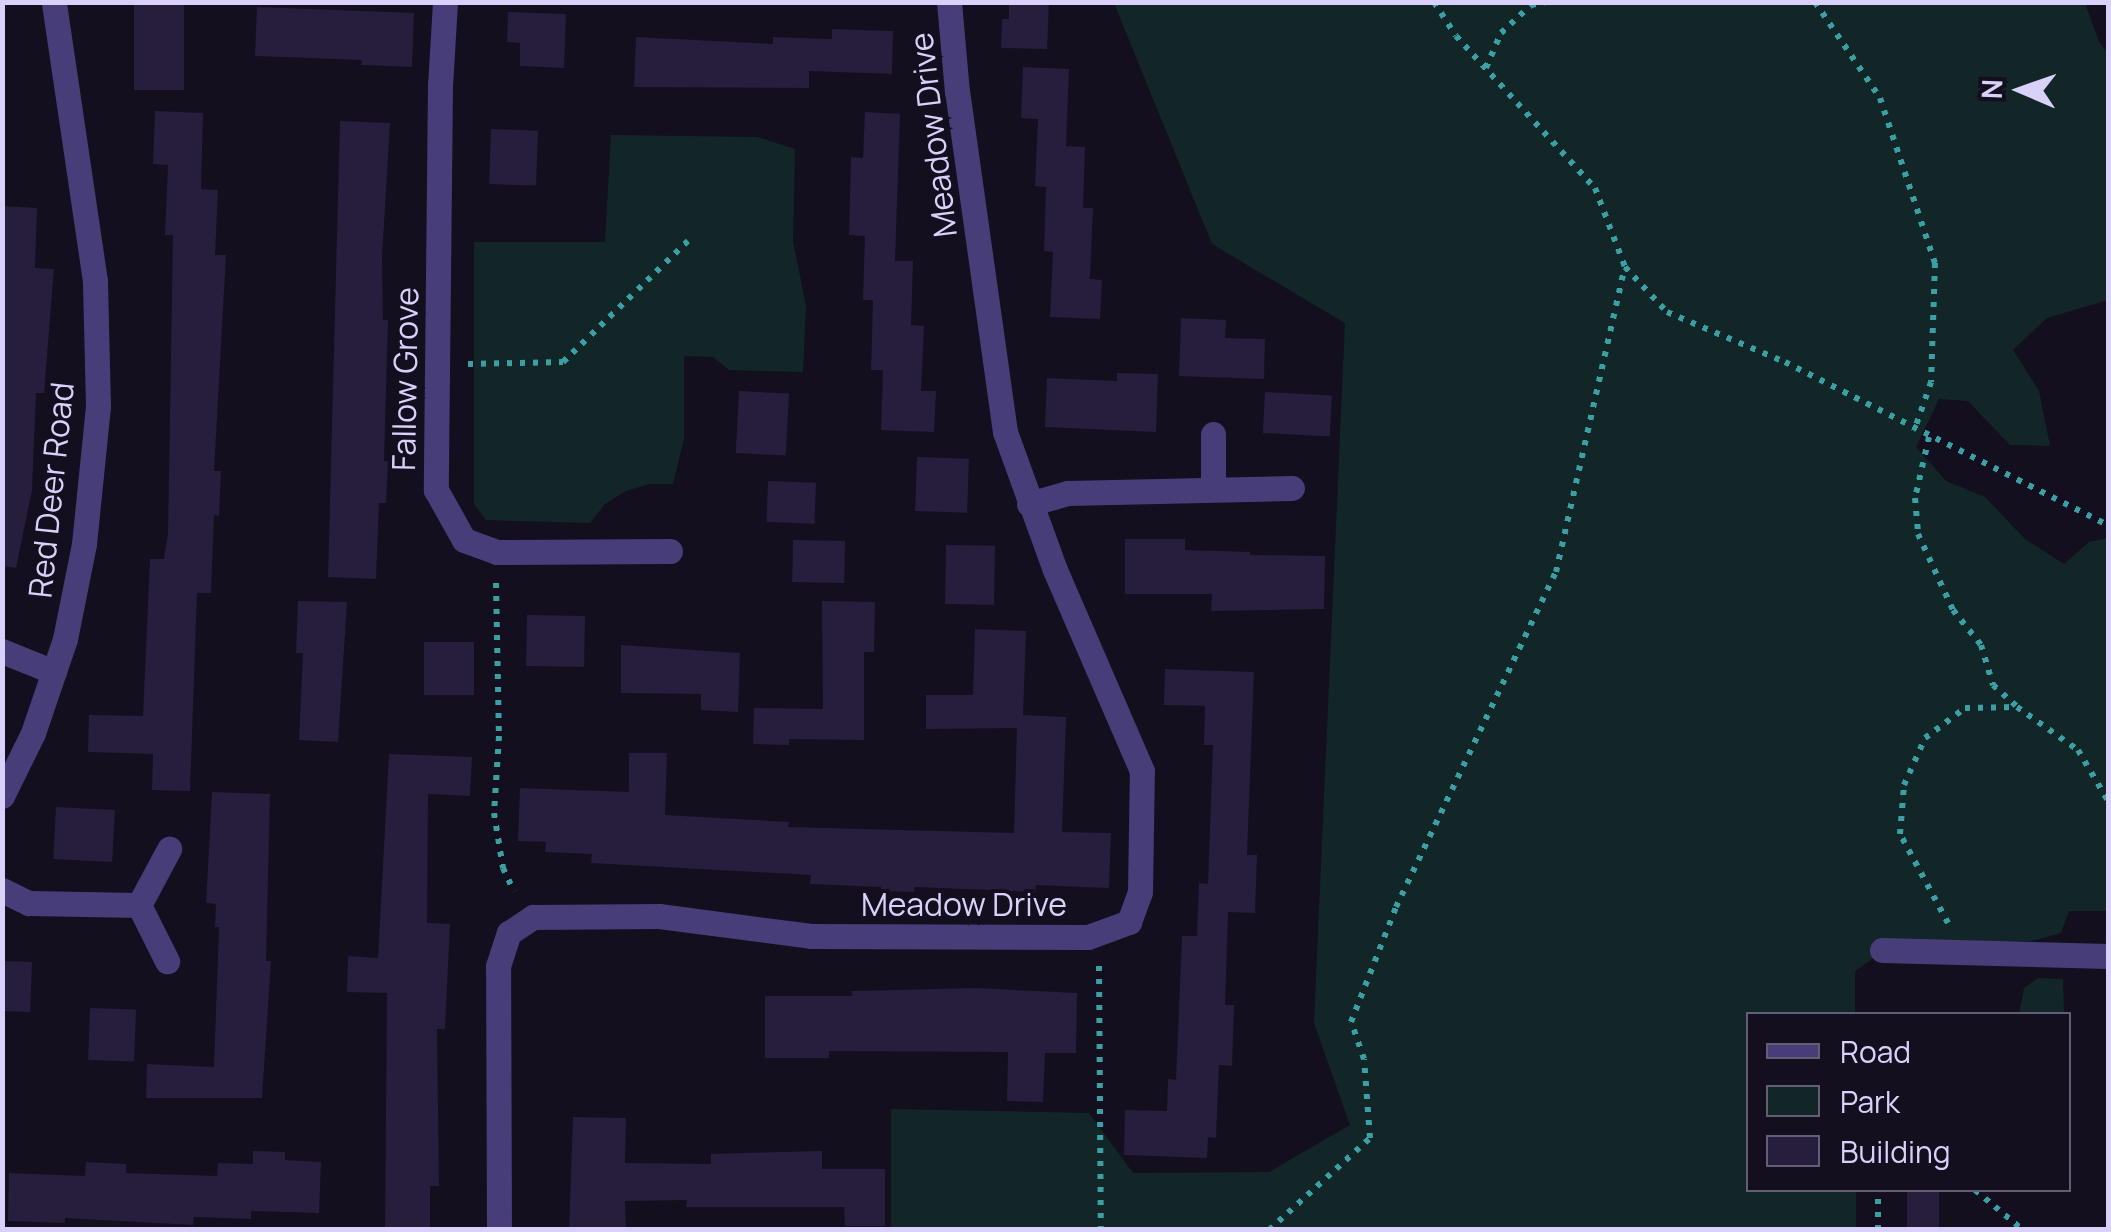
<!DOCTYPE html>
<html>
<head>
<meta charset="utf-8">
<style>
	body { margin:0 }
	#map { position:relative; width:2111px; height:1232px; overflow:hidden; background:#130f1e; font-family:Manrope,sans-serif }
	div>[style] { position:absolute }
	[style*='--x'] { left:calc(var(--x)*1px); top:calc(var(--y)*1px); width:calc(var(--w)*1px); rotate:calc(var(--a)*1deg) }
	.green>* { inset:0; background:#122628 }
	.building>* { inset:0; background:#271d3d; transform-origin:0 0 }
	.path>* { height:6px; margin-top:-3px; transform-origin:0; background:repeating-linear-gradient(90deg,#3aa0a5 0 5px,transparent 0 13px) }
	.street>* { height:25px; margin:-12.5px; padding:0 12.5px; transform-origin:12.5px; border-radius:12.5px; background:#473e79 }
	span { translate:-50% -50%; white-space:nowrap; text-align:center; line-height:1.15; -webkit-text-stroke:8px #130f1e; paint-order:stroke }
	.street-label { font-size:32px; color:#dad1fa }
	.frame { position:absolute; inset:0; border:5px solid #dad1fa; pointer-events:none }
	.legend { position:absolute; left:1746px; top:1012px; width:325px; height:180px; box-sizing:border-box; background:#130f1e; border:2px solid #635d76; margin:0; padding:12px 18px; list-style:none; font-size:30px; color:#dad1fa }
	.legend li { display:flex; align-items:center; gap:20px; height:50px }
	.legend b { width:50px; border:2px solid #635d76 }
	.north { position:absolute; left:1971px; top:40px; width:100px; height:100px; -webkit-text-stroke:8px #130f1e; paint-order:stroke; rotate:272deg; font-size:28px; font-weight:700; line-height:40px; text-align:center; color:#dad1fa }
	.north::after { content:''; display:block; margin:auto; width:35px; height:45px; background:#dad1fa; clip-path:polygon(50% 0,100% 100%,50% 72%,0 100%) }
</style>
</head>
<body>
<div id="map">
	<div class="green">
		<i style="clip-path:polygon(1114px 3px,2085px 3px,2099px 42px,2108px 53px,2108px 300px,2047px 318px,2013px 350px,2039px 391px,2050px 446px,2010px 445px,1968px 401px,1939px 399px,1916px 447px,1946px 481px,1985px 497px,2025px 539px,2064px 564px,2089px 542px,2108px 538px,2108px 911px,2069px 911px,2061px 933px,2032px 941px,1894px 944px,1855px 971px,1855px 1014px,1748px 1014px,1748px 1190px,1856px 1190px,1856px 1229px,891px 1229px,891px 1109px,1089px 1113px,1133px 1173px,1269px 1172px,1350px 1125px,1314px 1023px,1345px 323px,1212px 244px)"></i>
		<i style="clip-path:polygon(611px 135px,757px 137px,795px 149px,793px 241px,806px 306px,803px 372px,729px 370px,713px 357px,684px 356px,684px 439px,673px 484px,649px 484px,626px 491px,605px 504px,590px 523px,486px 520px,474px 504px,474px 242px,605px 242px)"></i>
		<i style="clip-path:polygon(2038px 978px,2063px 979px,2064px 1014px,2019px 1014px,2024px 988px)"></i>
	</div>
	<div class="building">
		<i style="left:134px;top:2px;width:50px;height:88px"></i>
		<i style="clip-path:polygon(1009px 2px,1049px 2px,1047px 49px,1001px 48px,1002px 19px,1009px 19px)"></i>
		<i style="clip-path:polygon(257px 7px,414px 13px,412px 67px,361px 65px,362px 60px,255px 56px)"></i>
		<i style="clip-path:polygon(508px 12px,566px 14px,564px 68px,520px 66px,520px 43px,507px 42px)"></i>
		<i style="clip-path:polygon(832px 29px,893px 31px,892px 74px,809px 71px,809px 88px,634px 87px,636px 37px,773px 44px,773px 37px,832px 39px)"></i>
		<i style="clip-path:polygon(1023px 67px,1069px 69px,1066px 146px,1085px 147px,1083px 208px,1093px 208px,1090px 279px,1102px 280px,1100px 319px,1050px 317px,1053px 252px,1044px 251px,1046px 187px,1035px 186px,1038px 119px,1021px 118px)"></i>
		<i style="clip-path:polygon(155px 111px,203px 113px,201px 189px,218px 190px,215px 255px,226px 255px,214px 471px,221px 471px,219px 516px,214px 515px,211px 593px,197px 593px,190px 791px,152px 790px,153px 754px,88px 752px,89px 715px,143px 716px,150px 559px,164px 559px,168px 533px,173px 235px,165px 235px,168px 165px,153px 164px)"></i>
		<i style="clip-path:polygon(865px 112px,900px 114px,895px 261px,913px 261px,911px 325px,924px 326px,921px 391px,936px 391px,934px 432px,881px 430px,883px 370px,871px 370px,873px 300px,863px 300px,865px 236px,849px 235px,851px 157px,863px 158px)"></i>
		<i style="clip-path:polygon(340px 121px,390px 123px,382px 258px,383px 320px,388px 320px,384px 461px,388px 461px,386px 503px,379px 503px,376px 579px,328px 577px)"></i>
		<i style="left:491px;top:129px;width:47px;height:55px;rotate:2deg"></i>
		<i style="clip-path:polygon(2px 206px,37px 208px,35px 268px,54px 269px,44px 393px,36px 393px,32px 490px,16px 568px,2px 566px)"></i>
		<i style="clip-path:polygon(1181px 318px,1226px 320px,1225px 338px,1265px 339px,1264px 379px,1179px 376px)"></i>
		<i style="clip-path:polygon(1117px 373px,1158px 374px,1156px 432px,1045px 427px,1047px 378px,1117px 381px)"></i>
		<i style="left:739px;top:391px;width:50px;height:62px;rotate:3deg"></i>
		<i style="left:1265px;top:392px;width:67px;height:41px;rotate:3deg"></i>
		<i style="left:917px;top:457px;width:52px;height:54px;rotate:2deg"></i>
		<i style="left:768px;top:481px;width:48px;height:41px;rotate:2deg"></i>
		<i style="clip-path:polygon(1125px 539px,1185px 539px,1185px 550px,1250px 552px,1250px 555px,1325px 556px,1324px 609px,1211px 611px,1212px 594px,1125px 594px)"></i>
		<i style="left:793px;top:540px;width:52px;height:42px;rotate:1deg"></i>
		<i style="left:946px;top:545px;width:49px;height:59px;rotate:1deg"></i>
		<i style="clip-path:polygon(298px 601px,347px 602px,338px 742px,299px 740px,303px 653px,296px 653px)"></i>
		<i style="clip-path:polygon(822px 601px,875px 602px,874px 652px,864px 652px,864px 740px,789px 739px,789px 745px,753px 744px,754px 708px,823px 709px)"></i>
		<i style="left:527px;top:615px;width:58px;height:51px;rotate:1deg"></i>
		<i style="clip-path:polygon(975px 629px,1026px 631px,1023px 715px,1066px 717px,1062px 832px,1111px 833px,1109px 888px,1036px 885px,1035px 892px,915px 887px,914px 892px,881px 891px,881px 887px,810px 884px,811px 875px,591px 863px,592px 854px,545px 852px,546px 842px,518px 841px,520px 788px,629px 792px,629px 753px,667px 753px,665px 815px,789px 822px,788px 827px,1014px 833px,1017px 728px,926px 729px,926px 695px,973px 695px)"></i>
		<i style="left:424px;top:642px;width:50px;height:53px"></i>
		<i style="clip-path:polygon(621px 645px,740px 653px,738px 712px,701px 710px,701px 694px,621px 693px)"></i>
		<i style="clip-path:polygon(1165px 669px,1254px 672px,1247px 855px,1257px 855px,1255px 913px,1228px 912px,1225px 1005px,1234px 1005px,1232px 1066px,1219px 1065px,1216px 1138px,1208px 1137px,1207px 1158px,1124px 1155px,1125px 1110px,1167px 1111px,1168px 1079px,1176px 1080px,1182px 936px,1197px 936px,1199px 883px,1208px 884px,1213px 745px,1204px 745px,1205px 706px,1164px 705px)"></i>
		<i style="clip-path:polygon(389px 754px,472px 757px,470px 796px,428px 794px,427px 923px,450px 924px,445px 1029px,437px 1029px,439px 1186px,430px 1186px,430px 1230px,385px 1230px,387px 993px,347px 992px,348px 956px,378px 958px)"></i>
		<i style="clip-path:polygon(212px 792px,270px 794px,266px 961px,271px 961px,262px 1098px,146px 1098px,147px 1064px,214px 1067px,219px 927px,215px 927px,216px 904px,206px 903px)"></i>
		<i style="left:56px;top:807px;width:59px;height:52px;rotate:3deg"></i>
		<i style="left:2px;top:961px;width:30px;height:50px;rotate:2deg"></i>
		<i style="clip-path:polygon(976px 988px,1077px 993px,1076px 1053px,1045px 1053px,1043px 1102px,1007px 1101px,1008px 1052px,829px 1051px,829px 1058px,765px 1058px,765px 996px,852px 996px,852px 991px)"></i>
		<i style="left:90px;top:1008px;width:46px;height:52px;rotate:2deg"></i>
		<i style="clip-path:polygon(573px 1117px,626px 1118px,625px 1163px,711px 1164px,711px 1154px,822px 1151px,822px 1169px,885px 1169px,885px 1226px,845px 1226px,844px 1207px,686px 1207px,687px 1200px,625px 1201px,626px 1230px,569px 1230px)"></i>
		<i style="clip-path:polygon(253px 1151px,285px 1152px,285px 1160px,321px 1162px,319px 1213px,251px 1211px,251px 1219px,194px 1217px,193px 1225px,65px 1218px,65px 1223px,8px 1221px,9px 1173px,85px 1176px,86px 1162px,126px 1164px,126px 1173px,217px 1176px,218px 1163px,253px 1164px)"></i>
		<i style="left:1907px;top:1190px;width:32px;height:40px"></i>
	</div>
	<div class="path">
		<i style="--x:1434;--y:2;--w:40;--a:57.1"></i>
		<i style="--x:1456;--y:36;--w:206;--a:47.6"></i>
		<i style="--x:1595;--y:188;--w:85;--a:69.2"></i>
		<i style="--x:1625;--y:267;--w:62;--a:47"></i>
		<i style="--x:1667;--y:312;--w:128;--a:23"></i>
		<i style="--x:1785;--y:362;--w:362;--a:26.8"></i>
		<i style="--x:1815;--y:2;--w:116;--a:55.9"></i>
		<i style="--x:1880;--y:98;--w:174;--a:71.6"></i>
		<i style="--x:1935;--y:263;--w:119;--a:91.9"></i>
		<i style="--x:1931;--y:382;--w:52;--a:109.1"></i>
		<i style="--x:1486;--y:68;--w:38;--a:-67"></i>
		<i style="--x:1501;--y:33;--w:41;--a:-43"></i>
		<i style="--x:1531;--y:5;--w:15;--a:-11"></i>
		<i style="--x:468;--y:364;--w:95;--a:-1.2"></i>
		<i style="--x:563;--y:362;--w:174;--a:-44.1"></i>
		<i style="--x:1929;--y:437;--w:63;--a:102.9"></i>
		<i style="--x:1915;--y:498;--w:36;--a:85"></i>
		<i style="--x:1918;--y:534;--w:84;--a:65.3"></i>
		<i style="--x:1953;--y:610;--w:45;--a:51.3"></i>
		<i style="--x:1981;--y:645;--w:42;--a:73.3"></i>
		<i style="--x:1993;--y:685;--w:31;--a:42"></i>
		<i style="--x:496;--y:583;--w:153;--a:88.9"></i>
		<i style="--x:499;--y:736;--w:77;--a:93.7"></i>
		<i style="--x:494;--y:813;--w:56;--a:80.7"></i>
		<i style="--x:503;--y:868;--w:26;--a:65"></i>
		<i style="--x:1948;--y:923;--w:101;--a:-118.3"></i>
		<i style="--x:1900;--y:834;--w:49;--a:-85.3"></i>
		<i style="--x:1904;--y:785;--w:51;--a:-65.9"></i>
		<i style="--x:1925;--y:738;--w:50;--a:-36.9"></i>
		<i style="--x:1965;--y:708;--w:52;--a:-1.1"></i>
		<i style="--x:2017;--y:707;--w:75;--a:35.2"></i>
		<i style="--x:2078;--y:750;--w:59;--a:59.5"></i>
		<i style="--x:1099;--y:966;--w:264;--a:89.6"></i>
		<i style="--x:1975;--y:1190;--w:62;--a:39.8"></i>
		<i style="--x:1269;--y:1230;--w:137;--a:-42.3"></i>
		<i style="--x:1370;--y:1138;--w:79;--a:-94.3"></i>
		<i style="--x:1364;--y:1059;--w:39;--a:-109"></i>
		<i style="--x:1351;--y:1022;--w:123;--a:-68.6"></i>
		<i style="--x:1396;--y:907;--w:371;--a:-64.5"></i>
		<i style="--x:1556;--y:572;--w:313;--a:-77.3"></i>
		<i style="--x:1878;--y:1230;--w:40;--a:-90"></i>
	</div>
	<div class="street">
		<i style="--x:445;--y:2;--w:83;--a:93.4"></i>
		<i style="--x:440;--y:85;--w:405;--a:90.6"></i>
		<i style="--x:436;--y:490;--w:57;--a:60.8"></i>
		<i style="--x:464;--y:540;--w:35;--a:20"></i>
		<i style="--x:497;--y:552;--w:173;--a:-0.3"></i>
		<i style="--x:1213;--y:488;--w:54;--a:-90"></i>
		<i style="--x:1029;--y:504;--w:41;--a:-15.8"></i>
		<i style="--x:1068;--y:493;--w:224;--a:-1.3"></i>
		<i style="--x:2;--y:651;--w:56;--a:22"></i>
		<i style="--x:2;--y:796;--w:70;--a:-63.8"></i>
		<i style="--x:33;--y:733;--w:99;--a:-71.2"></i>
		<i style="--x:65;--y:639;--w:97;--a:-78.7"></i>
		<i style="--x:84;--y:544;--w:139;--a:-84.2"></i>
		<i style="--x:98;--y:406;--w:125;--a:-91.4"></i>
		<i style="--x:95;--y:281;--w:282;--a:-98.4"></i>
		<i style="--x:2;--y:890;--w:30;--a:26"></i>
		<i style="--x:29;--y:903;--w:110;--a:1"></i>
		<i style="--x:139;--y:905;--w:63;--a:63.4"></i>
		<i style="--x:139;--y:905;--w:64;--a:-61.8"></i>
		<i style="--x:1882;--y:950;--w:226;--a:1.5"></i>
		<i style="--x:499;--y:1230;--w:264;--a:-90.2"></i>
		<i style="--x:498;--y:966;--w:35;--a:-72"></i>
		<i style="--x:509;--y:933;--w:29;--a:-34"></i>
		<i style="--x:533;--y:917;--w:126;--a:-0.5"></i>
		<i style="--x:659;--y:916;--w:153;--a:7.5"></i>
		<i style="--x:811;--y:936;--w:277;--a:0.2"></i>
		<i style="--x:1088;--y:937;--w:44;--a:-20.1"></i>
		<i style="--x:1129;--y:922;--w:32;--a:-70"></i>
		<i style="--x:1140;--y:892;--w:121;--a:-89.1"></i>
		<i style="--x:1142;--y:771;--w:219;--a:-113.4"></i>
		<i style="--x:1055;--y:570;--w:147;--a:-109.9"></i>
		<i style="--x:1005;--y:432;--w:343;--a:-98"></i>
		<i style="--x:957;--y:92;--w:90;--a:-95.1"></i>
	</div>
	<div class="street-label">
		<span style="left:933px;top:135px;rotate:-97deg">Meadow Drive</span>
		<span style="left:405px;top:379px;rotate:-89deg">Fallow Grove</span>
		<span style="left:51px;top:490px;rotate:-84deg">Red Deer Road</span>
		<span style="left:964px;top:904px">Meadow Drive</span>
	</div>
	<div class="frame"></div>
	<ul class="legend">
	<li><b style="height:12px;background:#473e79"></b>Road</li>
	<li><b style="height:28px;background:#122628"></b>Park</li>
	<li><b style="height:28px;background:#271d3d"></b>Building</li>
	</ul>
	<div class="north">N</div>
</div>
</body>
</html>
